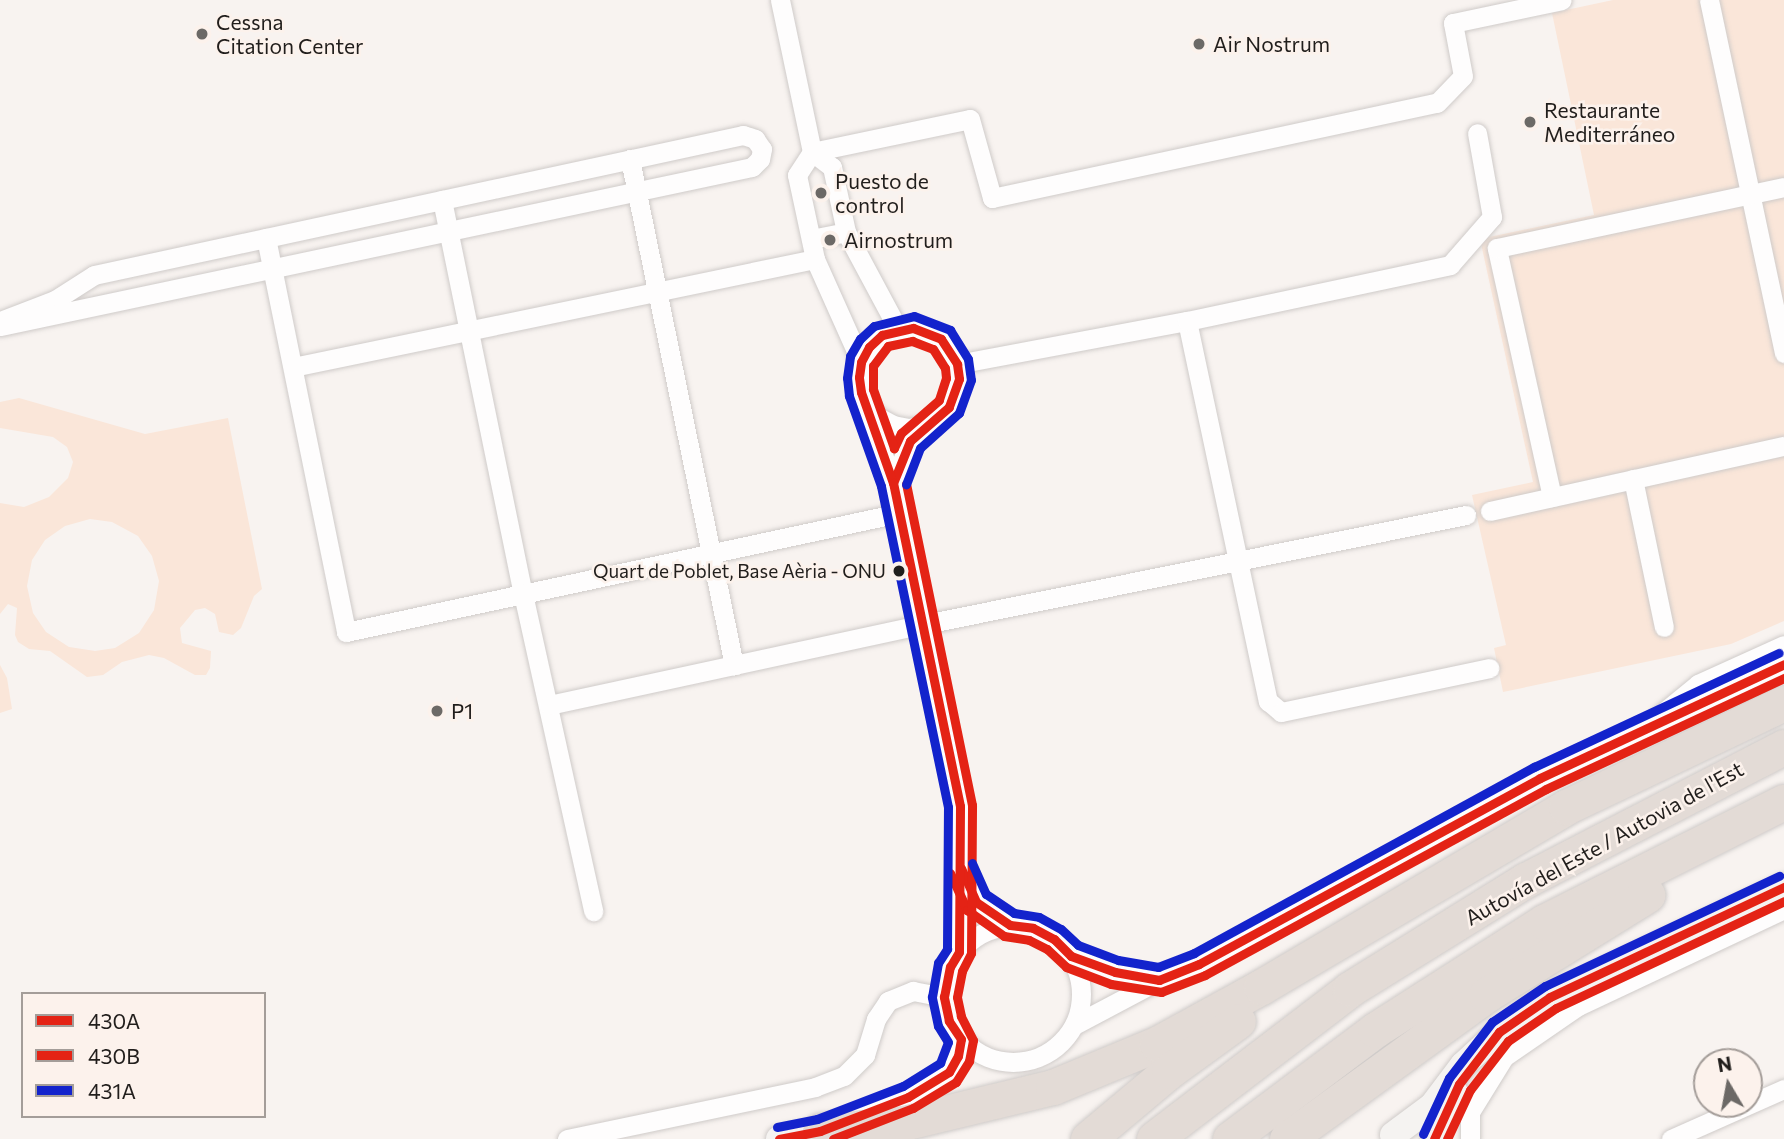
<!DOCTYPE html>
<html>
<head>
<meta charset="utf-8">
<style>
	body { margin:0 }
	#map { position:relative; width:1784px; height:1139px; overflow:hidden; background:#f8f3f0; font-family:Commissioner,sans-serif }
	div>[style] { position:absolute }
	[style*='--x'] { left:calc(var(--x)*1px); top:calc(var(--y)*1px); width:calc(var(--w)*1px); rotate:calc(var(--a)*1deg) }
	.green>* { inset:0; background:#fae6d9 }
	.roads { filter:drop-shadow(0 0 2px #cfcbc9) drop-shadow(0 0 2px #cfcbc9) }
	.street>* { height:19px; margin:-9.5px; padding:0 9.5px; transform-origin:9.5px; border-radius:9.5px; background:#fefdfd }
	.street>.ring { margin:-9.5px; padding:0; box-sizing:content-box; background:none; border:19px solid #fefdfd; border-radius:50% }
	.secondary>* { height:26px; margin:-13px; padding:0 13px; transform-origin:13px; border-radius:13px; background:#f5f3f1 }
	.highway>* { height:35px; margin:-17.5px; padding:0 17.5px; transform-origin:17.5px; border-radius:17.5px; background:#e3dbd6 }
	.bus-1>* { height:9px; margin:-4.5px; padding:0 4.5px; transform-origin:4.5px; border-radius:4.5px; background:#e42315 }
	.bus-2>* { height:9px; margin:-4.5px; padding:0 4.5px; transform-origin:4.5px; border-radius:4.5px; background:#e42315 }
	.bus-3>* { height:9px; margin:-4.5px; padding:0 4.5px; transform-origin:4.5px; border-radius:4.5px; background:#1323cc }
	.dots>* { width:19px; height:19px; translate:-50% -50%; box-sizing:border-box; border:4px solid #fcf2ec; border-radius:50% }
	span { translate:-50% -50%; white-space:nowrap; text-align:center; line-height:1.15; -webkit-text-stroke:5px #fcf2ec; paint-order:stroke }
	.bus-label { font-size:19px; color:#211e1c }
	.right { translate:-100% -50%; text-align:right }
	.poi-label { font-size:21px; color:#211e1c }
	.left { translate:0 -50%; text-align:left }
	.street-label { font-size:21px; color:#211e1c }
	.legend { position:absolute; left:21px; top:992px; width:245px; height:126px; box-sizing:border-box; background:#fcf2ec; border:2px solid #a49d99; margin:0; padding:9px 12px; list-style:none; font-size:21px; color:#211e1c }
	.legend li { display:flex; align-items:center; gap:14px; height:35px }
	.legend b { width:35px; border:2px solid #a49d99 }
	.north { position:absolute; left:1693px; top:1048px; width:70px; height:70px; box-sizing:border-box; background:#fcf2ec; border:2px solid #a49d99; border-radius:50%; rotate:350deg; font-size:19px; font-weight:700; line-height:28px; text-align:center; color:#211e1c }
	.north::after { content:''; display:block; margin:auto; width:24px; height:32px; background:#6c6966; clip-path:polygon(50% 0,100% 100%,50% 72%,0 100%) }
</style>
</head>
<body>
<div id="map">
	<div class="green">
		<i style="clip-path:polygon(1613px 0,1784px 0,1784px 621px,1731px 644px,1503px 692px,1494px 648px,1506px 645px,1472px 495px,1533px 482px,1480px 239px,1594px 215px,1552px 13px)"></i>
		<i style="clip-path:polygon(evenodd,19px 398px,145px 434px,228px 418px,262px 589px,254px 596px,241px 628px,233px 635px,219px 632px,215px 614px,205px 608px,195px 610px,180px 628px,182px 643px,211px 651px,210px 668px,206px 675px,195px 675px,164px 658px,149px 655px,122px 662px,103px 675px,87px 677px,50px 651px,29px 649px,18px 642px,15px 635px,17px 608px,8px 604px,0 614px,0 503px,24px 507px,49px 497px,68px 478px,73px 462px,67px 447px,53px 437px,0 428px,0 402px,19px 398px,90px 519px,112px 522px,138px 536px,152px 556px,159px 581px,154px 610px,139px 633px,115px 648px,95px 651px,69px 647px,46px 632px,33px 613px,27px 586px,32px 560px,45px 540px,65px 526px,90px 519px)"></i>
		<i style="clip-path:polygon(0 665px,7px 678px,12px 709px,0 713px)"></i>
	</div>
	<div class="roads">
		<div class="street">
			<i style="--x:780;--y:0;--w:155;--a:78.1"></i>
			<i style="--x:812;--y:152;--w:25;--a:37"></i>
			<i style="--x:832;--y:167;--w:66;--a:77.8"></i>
			<i style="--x:846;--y:232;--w:110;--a:61.8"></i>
			<i style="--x:1709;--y:0;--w:361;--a:78"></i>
			<i style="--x:630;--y:159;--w:517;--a:78.39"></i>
			<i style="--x:442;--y:200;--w:402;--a:78.4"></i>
			<i style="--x:523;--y:594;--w:325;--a:77.5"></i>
			<i style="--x:266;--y:238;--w:402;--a:78.5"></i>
			<i style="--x:346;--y:632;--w:566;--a:-12.14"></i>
			<i style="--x:811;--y:239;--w:36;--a:-11"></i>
			<i style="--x:0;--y:321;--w:59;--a:-20.9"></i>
			<i style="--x:55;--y:300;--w:46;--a:-32.7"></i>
			<i style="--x:94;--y:275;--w:664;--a:-12.17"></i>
			<i style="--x:743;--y:135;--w:13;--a:18"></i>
			<i style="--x:755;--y:139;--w:12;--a:55"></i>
			<i style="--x:762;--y:149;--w:10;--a:101"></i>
			<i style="--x:760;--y:159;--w:11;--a:135"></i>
			<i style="--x:752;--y:167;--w:769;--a:168.06"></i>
			<i style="--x:1187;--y:321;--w:389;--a:78"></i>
			<i style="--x:1268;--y:701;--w:17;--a:40"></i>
			<i style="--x:1281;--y:712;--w:213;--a:-11.9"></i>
			<i style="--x:861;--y:362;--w:113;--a:-114.1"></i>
			<i style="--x:815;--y:259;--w:86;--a:-102.1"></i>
			<i style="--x:797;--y:175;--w:27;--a:-57"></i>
			<i style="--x:812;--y:152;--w:161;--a:-11.8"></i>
			<i style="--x:970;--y:119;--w:82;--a:74.4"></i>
			<i style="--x:992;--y:198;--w:455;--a:-12.1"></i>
			<i style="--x:1437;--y:103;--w:37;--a:-46"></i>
			<i style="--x:1463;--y:76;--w:54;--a:-100.7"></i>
			<i style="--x:1453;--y:23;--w:111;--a:-11.9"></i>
			<i style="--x:957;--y:364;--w:234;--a:-10.6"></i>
			<i style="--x:1187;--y:321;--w:269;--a:-12"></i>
			<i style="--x:1450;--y:265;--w:64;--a:-48.8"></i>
			<i style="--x:1492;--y:217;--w:85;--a:-100.1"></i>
			<i style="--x:293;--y:367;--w:533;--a:-11.69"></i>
			<i style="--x:868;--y:406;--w:15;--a:48"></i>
			<i style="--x:878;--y:417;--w:17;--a:28"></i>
			<i style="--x:893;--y:425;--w:16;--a:11"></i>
			<i style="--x:909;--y:428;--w:16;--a:-11"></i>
			<i style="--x:1633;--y:479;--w:151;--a:78.2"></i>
			<i style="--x:893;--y:483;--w:45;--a:-68"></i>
			<i style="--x:910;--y:441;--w:52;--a:-41.1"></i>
			<i style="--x:949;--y:407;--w:30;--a:-70"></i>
			<i style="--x:959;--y:379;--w:15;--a:-98"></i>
			<i style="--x:957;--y:364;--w:30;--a:-123"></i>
			<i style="--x:941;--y:339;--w:30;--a:-159"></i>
			<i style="--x:913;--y:328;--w:32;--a:167"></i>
			<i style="--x:882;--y:335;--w:18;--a:137"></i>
			<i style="--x:869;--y:347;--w:17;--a:118"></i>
			<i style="--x:861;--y:362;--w:15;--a:98"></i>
			<i style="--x:859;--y:377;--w:15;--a:82"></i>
			<i style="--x:861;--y:392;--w:96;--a:70.6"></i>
			<i style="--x:893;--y:483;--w:330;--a:78.3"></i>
			<i style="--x:960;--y:806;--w:146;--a:90.4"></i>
			<i style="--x:1552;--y:497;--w:255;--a:-102.5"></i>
			<i style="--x:1497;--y:248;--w:293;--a:-12"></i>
			<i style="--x:1490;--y:511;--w:301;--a:-12.5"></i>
			<i style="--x:549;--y:705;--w:380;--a:-12.2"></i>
			<i style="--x:920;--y:625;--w:557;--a:-11.39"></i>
			<i style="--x:1660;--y:715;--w:49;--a:-39.2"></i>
			<i style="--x:1698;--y:684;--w:94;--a:-24.4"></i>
			<i style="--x:964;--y:873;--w:31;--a:68"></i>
			<i style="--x:976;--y:902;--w:41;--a:34.1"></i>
			<i class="ring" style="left:945px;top:926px;width:117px;height:117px"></i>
			<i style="--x:1071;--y:956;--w:47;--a:20"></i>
			<i style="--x:1115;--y:972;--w:45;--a:10.3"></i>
			<i style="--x:1074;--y:1025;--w:96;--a:-27.9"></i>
			<i style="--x:1159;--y:980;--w:43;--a:-21.8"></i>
			<i style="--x:1199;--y:964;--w:388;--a:-28.6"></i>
			<i style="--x:1540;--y:778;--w:269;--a:-25"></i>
			<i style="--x:857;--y:1117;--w:55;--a:-21.4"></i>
			<i style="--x:908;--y:1097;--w:48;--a:-31.4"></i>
			<i style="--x:949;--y:1072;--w:18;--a:-61"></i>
			<i style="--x:958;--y:1056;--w:17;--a:-80"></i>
			<i style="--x:567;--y:1139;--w:253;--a:-11.8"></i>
			<i style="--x:815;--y:1087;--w:31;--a:-21"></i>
			<i style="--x:844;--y:1076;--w:30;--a:-45"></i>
			<i style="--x:865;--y:1055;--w:38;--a:-73"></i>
			<i style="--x:876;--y:1019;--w:22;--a:-56"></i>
			<i style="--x:888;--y:1001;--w:27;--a:-22"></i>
			<i style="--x:913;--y:991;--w:32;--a:11"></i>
			<i style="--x:1470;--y:1139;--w:27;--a:-90"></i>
			<i style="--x:1470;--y:1112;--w:65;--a:-58.3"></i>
			<i style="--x:1504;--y:1057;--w:90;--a:-34.6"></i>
			<i style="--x:1578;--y:1006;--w:228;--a:-25.2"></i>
			<i style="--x:1671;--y:1139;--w:124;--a:-23.9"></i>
		</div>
		<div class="secondary">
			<i style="--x:1393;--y:1135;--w:49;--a:-36.6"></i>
			<i style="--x:1432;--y:1106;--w:51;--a:-52.9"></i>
			<i style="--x:1463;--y:1065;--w:49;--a:-42.5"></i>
			<i style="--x:1499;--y:1032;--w:62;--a:-34.5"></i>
			<i style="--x:1550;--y:997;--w:259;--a:-25.2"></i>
			<i style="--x:779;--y:1139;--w:42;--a:-11"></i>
			<i style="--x:1434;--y:1139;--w:51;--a:-65.5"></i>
		</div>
		<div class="highway">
			<i style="--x:820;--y:1131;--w:83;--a:-5.5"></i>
			<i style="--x:903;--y:1123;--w:154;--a:-13.5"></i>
			<i style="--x:1053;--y:1087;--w:113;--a:-22.5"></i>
			<i style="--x:1157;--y:1044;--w:119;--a:-28.7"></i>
			<i style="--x:1261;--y:987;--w:354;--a:-30.5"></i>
			<i style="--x:1566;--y:807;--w:242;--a:-25.5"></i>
			<i style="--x:1088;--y:1139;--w:106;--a:-40"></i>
			<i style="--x:1169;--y:1071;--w:85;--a:-35.9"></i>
			<i style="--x:1154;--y:1139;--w:247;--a:-37.4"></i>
			<i style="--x:1350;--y:989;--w:207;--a:-31.8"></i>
			<i style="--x:1526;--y:880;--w:290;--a:-27.3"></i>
			<i style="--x:1230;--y:1139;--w:181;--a:-36.9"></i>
			<i style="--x:1375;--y:1030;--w:201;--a:-32.6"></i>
			<i style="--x:1544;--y:922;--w:268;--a:-26.6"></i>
			<i style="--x:1287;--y:1139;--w:246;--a:-35.9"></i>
			<i style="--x:1486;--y:995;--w:190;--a:-31.8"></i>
		</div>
	</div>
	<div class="bus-1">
		<i style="--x:913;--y:328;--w:30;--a:21"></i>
		<i style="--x:941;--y:339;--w:30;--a:57"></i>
		<i style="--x:957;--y:364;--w:15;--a:82"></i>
		<i style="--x:959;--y:379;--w:30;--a:110"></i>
		<i style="--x:949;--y:407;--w:52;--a:138.9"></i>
		<i style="--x:910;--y:441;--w:45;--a:112"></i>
		<i style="--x:893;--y:483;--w:96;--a:-109.4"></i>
		<i style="--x:861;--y:392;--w:15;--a:-98"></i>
		<i style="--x:859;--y:377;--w:15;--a:-82"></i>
		<i style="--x:861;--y:362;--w:17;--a:-62"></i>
		<i style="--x:869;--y:347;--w:18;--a:-43"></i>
		<i style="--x:882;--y:335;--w:32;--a:-13"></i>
		<i style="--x:961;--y:868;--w:37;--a:66"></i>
		<i style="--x:976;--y:902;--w:41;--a:34.1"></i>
		<i style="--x:1010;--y:925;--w:23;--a:7"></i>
		<i style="--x:1033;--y:928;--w:24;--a:28"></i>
		<i style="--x:1054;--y:939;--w:24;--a:45"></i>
		<i style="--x:1071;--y:956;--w:47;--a:20"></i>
		<i style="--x:1115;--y:972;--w:45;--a:10.3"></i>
		<i style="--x:1159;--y:980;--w:43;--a:-21.8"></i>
		<i style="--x:1199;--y:964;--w:388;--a:-28.6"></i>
		<i style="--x:1540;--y:778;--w:269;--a:-25"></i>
		<i style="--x:779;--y:1139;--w:42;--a:-11"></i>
		<i style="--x:820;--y:1131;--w:94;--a:-21.1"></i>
		<i style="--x:908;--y:1097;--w:48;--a:-31.4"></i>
		<i style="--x:949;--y:1072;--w:18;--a:-61"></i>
		<i style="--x:958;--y:1056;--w:17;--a:-80"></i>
		<i style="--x:961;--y:1039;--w:22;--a:-124"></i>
		<i style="--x:949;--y:1021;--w:25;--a:-102"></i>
		<i style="--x:944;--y:997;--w:31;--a:-79"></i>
		<i style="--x:950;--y:967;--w:17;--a:-59"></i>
		<i style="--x:959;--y:952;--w:146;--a:-89.6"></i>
		<i style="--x:960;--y:806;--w:330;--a:-101.7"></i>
		<i style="--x:1434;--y:1139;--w:60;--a:-65.6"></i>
		<i style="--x:1459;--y:1084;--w:66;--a:-52.4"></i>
		<i style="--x:1499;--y:1032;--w:62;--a:-34.5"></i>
		<i style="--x:1550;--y:997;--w:259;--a:-25.2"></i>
	</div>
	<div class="bus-2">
		<i style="--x:912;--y:341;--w:22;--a:21"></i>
		<i style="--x:933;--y:349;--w:22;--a:58"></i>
		<i style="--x:945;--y:368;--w:10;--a:84"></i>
		<i style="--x:946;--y:378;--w:23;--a:108"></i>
		<i style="--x:939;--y:400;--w:50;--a:139"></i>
		<i style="--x:901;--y:433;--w:17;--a:115"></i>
		<i style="--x:894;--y:448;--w:63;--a:-109.6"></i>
		<i style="--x:873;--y:389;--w:23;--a:-90"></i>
		<i style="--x:873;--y:366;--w:25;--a:-53"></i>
		<i style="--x:888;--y:346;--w:25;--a:-12"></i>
		<i style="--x:950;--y:873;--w:41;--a:65.3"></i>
		<i style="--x:967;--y:910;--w:45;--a:35.1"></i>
		<i style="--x:1004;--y:936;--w:25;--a:9"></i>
		<i style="--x:1029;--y:940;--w:20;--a:27"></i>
		<i style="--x:1047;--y:949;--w:26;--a:43"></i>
		<i style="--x:1066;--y:967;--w:48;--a:20.7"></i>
		<i style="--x:1111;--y:984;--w:51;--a:9.1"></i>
		<i style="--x:1161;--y:992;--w:47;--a:-21.1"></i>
		<i style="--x:1205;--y:975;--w:388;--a:-28.6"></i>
		<i style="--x:1546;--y:789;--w:263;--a:-25"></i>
		<i style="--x:833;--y:1139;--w:86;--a:-21.2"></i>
		<i style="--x:913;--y:1108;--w:50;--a:-31.2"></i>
		<i style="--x:956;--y:1082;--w:25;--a:-58"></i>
		<i style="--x:969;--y:1061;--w:21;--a:-79"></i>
		<i style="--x:973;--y:1040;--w:27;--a:-117"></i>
		<i style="--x:961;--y:1016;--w:19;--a:-102"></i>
		<i style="--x:957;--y:997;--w:26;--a:-79"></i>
		<i style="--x:962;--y:971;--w:20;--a:-63"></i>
		<i style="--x:971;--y:953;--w:148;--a:-89.6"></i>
		<i style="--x:972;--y:805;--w:328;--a:-101.6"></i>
		<i style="--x:1447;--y:1139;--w:54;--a:-64.9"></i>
		<i style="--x:1470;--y:1090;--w:62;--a:-52.2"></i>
		<i style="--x:1508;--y:1041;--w:58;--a:-34.5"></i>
		<i style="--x:1556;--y:1008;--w:252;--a:-25.1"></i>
	</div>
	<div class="bus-3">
		<i style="--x:972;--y:863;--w:34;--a:66"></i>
		<i style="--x:986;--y:894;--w:34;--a:34"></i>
		<i style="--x:1014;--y:913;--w:25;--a:9"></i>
		<i style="--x:1039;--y:917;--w:25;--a:29"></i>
		<i style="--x:1061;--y:929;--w:23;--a:43"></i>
		<i style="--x:1078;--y:945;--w:43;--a:20.6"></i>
		<i style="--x:1118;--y:960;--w:41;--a:9.9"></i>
		<i style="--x:1158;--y:967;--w:39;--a:-21"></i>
		<i style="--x:1194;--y:953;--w:388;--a:-28.7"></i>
		<i style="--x:1534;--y:767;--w:270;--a:-25"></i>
		<i style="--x:777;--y:1127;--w:41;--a:-11.3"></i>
		<i style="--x:817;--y:1119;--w:92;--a:-21"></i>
		<i style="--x:903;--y:1086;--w:44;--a:-31.9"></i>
		<i style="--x:940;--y:1063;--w:22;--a:-69"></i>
		<i style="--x:948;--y:1042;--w:19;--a:-122"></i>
		<i style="--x:938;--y:1026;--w:30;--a:-102"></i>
		<i style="--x:932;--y:997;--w:35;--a:-80"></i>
		<i style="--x:938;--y:963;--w:17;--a:-57"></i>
		<i style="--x:947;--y:949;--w:142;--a:-89.6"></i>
		<i style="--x:948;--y:807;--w:328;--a:-101.8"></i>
		<i style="--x:881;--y:486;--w:96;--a:-109.6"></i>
		<i style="--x:849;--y:396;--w:18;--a:-96"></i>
		<i style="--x:847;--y:378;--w:22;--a:-82"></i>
		<i style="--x:850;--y:356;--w:20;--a:-60"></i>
		<i style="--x:860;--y:339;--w:19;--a:-43"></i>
		<i style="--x:874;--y:326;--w:41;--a:-14"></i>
		<i style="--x:914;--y:316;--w:39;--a:21"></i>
		<i style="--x:950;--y:330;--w:34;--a:58"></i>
		<i style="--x:968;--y:359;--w:21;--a:82"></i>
		<i style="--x:971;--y:380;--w:35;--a:110"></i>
		<i style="--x:959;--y:413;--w:52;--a:138.1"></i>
		<i style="--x:920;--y:448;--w:39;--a:111"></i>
		<i style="--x:1423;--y:1134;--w:62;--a:-65.1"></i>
		<i style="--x:1449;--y:1078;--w:71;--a:-52.5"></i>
		<i style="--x:1492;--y:1022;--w:64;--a:-34.2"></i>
		<i style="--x:1545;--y:986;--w:259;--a:-25.2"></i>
	</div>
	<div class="dots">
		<i style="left:202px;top:34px;background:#6c6966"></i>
		<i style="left:1199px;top:44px;background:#6c6966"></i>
		<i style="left:1530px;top:122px;background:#6c6966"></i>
		<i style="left:821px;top:193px;background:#6c6966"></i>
		<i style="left:830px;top:240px;background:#6c6966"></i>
		<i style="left:899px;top:571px;background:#211e1c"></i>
		<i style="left:437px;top:711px;background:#6c6966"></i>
	</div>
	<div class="bus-label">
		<span class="right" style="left:886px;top:571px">Quart de Poblet, Base Aèria - ONU</span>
	</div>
	<div class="poi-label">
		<span class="left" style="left:216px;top:34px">Cessna<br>Citation Center</span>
		<span class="left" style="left:1213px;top:44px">Air Nostrum</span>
		<span class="left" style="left:1544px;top:122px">Restaurante<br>Mediterráneo</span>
		<span class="left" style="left:835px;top:193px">Puesto de<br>control</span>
		<span class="left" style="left:844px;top:240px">Airnostrum</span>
		<span class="left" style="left:451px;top:711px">P1</span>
	</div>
	<div class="street-label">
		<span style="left:1604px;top:843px;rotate:-29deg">Autovía del Este / Autovia de l'Est</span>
	</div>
	<ul class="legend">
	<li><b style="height:9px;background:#e42315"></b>430A</li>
	<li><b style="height:9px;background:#e42315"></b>430B</li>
	<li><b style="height:9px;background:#1323cc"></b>431A</li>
	</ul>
	<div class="north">N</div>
</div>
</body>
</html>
